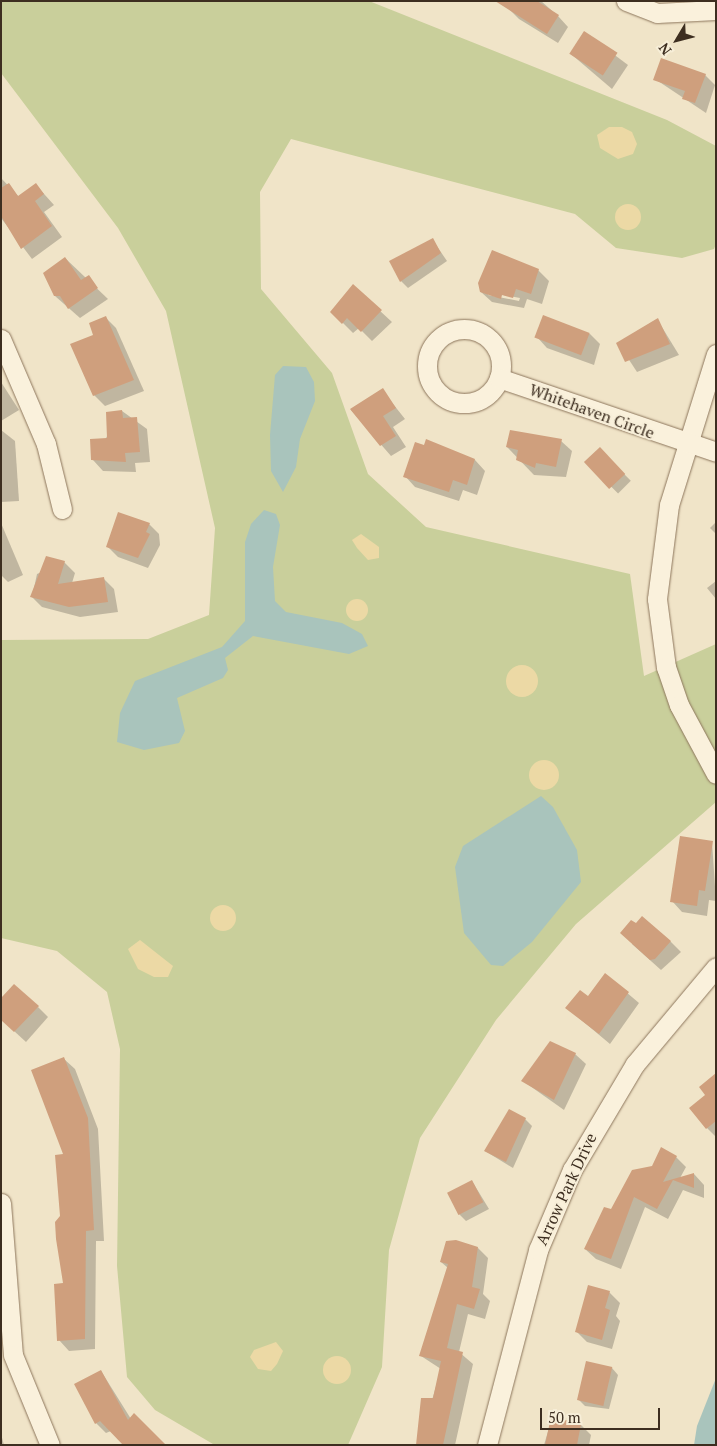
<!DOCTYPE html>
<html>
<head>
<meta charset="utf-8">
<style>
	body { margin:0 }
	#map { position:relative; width:717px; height:1446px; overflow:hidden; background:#f0e4c8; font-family:"PT Serif",serif }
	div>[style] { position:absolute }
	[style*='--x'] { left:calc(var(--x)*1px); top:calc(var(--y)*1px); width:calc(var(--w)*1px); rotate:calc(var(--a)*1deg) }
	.green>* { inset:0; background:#c9cf9b }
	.sand>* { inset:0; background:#ecd9a5 }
	.round { border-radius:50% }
	.water>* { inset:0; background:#a9c4bc }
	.shadow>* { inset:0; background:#0003; transform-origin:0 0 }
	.building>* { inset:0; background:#cf9f7d; transform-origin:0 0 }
	.roads { filter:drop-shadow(0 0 1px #8d765c) drop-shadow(0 0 1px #8d765c) }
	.street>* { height:19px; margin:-9.5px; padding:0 9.5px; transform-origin:9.5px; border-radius:9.5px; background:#faf1dc }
	.street>.ring { margin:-9.5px; padding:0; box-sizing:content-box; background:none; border:19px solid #faf1dc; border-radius:50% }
	span { translate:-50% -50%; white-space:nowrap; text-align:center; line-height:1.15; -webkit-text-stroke:4px #f7eed8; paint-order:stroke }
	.street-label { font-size:16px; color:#3d2e20 }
	.frame { position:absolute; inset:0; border:2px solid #3d2e20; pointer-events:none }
	.north { position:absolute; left:652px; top:15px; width:50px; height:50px; -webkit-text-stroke:4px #f7eed8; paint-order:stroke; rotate:233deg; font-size:14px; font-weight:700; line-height:20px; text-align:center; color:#3d2e20 }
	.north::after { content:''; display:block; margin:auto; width:18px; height:22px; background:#3d2e20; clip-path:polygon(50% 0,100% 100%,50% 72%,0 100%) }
	.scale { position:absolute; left:540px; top:1408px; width:120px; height:22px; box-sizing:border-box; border:2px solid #3d2e20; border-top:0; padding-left:6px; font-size:15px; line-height:18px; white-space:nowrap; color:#3d2e20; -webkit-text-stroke:4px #f7eed8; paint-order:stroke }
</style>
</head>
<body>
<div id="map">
	<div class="green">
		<i style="clip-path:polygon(1px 1px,369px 1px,667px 120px,716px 146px,716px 244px,714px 249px,682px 258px,616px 248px,575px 214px,291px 139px,260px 192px,261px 289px,332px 373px,368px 474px,426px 527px,630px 574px,644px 676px,716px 644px,716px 802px,576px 924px,496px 1020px,420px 1138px,389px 1250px,382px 1367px,348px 1445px,213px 1444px,155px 1410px,127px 1377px,117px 1266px,120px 1049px,107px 992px,57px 951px,1px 938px,1px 640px,148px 639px,209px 615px,215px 528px,166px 311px,118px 228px,1px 73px)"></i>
	</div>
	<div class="sand">
		<i style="clip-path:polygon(622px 127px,632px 132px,637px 144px,633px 154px,618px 159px,600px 148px,597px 135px,609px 127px)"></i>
		<i class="round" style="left:615px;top:204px;width:26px;height:26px"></i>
		<i style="clip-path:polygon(361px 534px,379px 547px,379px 558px,368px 560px,357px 548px,352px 540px)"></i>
		<i class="round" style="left:346px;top:599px;width:22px;height:22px"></i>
		<i class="round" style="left:506px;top:665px;width:32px;height:32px"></i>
		<i class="round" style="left:529px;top:760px;width:30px;height:30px"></i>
		<i class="round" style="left:210px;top:905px;width:26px;height:26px"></i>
		<i style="clip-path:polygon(140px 940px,173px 966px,168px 977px,154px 977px,138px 969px,128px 949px)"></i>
		<i style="clip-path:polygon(276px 1342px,283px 1351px,277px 1364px,271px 1371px,258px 1369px,250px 1357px,254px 1350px)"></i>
		<i class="round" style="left:323px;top:1356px;width:28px;height:28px"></i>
	</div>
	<div class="water">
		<i style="clip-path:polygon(283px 366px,306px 367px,314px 382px,315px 401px,300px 439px,296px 467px,283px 492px,271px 471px,270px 435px,275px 375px)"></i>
		<i style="clip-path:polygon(264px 510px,276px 514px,280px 525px,273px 567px,275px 601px,286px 612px,342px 623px,362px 634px,368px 646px,349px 654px,253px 636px,225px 658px,228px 670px,223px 678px,177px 698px,185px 731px,179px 743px,144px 750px,117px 742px,120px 713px,135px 681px,222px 647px,245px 621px,245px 542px,251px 524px)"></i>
		<i style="clip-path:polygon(541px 796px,553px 807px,577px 850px,581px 882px,532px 942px,503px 966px,491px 965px,464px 933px,455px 867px,463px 846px)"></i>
		<i style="clip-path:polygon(716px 1378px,716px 1445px,694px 1445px,697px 1426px)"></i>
	</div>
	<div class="shadow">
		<i style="clip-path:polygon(512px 1px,541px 1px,558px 16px,568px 27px,558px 43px,519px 19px,508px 8px)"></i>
		<i style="clip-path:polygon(584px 32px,628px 65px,612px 89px,571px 54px)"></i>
		<i style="clip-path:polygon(705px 75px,715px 85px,706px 113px,655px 79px)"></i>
		<i style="clip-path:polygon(1px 178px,19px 197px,36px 185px,54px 205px,44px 212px,62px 237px,32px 259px,1px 218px)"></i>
		<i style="clip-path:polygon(432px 239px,447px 261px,408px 288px,401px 281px)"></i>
		<i style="clip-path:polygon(65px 258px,108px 299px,80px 318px,55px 296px)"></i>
		<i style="clip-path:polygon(evenodd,538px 270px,549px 281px,542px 304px,527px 299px,524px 308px,492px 302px,481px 292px,538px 270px,488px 292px,520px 298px,519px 301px,488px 295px,488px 292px)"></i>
		<i style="clip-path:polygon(353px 286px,392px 322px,372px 341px,359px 328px,353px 333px,332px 312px)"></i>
		<i style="clip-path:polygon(106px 318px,116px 328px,144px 391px,105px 406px,94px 395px,95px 336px)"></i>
		<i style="clip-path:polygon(657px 319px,679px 355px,637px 372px,618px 343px)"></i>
		<i style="clip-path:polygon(590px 334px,600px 344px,594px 365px,547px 348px,537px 337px)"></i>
		<i style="clip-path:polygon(1px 382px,19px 410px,1px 421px)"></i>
		<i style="clip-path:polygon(382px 390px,405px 419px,393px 427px,406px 447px,391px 456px,351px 410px)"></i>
		<i style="clip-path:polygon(122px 411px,147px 429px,150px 462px,135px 463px,136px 472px,103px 471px,93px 460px)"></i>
		<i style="clip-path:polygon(1px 430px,15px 441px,19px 501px,1px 502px)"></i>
		<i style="clip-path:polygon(427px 441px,475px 460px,485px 471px,477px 495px,463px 490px,459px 501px,415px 487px,405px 476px)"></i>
		<i style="clip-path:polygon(561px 441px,572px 451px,566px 477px,534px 475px,507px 447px)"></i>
		<i style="left:599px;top:449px;width:45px;height:18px;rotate:45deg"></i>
		<i style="clip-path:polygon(716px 522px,716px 534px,710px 528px)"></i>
		<i style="clip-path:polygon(1px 523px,23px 575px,8px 582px,1px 575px)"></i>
		<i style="clip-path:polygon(149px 524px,159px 534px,160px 545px,148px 568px,118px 557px,108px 547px)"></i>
		<i style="clip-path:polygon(64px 562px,75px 573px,72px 583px,103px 578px,114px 589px,118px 612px,80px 617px,42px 607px,32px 597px,37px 574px)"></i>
		<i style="clip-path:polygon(716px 581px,716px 599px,707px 588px)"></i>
		<i style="clip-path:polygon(712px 842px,716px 901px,709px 900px,707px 916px,682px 912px,672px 901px)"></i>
		<i style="clip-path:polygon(670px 941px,681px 952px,661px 970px,632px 944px)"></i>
		<i style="clip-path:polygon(606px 975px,639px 1003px,610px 1044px,567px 1008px,588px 998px)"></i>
		<i style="clip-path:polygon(38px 1007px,48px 1017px,26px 1042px,1px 1019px)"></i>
		<i style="clip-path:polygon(575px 1054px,586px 1064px,564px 1110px,523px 1081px)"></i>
		<i style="clip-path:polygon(64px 1059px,75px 1069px,98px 1129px,104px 1241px,96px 1241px,95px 1349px,69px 1351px,59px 1340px,65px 1284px)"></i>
		<i style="clip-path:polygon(716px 1078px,716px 1137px,707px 1128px,707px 1095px)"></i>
		<i style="clip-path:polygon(525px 1119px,532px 1126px,513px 1168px,485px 1151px)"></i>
		<i style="clip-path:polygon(676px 1157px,686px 1167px,680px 1178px,694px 1174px,704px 1185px,704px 1198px,683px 1190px,668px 1219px,645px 1207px,621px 1269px,596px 1259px,585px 1249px,612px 1211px,652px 1167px)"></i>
		<i style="clip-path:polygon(472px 1181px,489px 1209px,466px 1221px,459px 1214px)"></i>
		<i style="clip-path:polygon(478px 1248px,488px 1258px,483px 1294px,490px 1301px,485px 1319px,468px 1314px,459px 1352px,473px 1364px,455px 1445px,419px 1445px,441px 1369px,421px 1356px,448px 1268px,441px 1262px)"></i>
		<i style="clip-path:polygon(609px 1292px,620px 1303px,616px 1316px,620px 1321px,612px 1349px,587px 1342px,577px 1332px)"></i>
		<i style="clip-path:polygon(612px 1368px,618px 1375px,609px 1409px,585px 1406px,578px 1399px)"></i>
		<i style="clip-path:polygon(101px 1371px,131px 1419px,164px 1445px,111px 1431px,106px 1433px,96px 1423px)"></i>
		<i style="clip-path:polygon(552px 1418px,581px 1425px,591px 1435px,589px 1445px,544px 1445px)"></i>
		<i style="clip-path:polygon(1px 1434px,4px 1445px,1px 1445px)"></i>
	</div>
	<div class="building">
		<i style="clip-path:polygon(495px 1px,537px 1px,559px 15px,547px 34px)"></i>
		<i style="left:584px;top:31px;width:40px;height:27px;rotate:33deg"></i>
		<i style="clip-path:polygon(661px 58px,706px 74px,695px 103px,682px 99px,685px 91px,653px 80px)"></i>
		<i style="clip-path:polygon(9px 183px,18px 196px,36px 183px,44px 194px,35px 201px,52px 226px,21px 249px,1px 216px,1px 188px)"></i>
		<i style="clip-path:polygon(433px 238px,441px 253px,400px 282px,389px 261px)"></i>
		<i style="clip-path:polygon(492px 250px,539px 269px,531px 294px,516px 289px,513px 298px,502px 295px,501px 299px,480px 292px,478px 283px)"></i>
		<i style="clip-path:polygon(65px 257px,81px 280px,89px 275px,98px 288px,68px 309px,60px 296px,54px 296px,43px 273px)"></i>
		<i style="clip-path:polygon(353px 284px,382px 310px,361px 332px,347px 318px,342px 324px,330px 312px)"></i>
		<i style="left:543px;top:315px;width:50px;height:24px;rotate:21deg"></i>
		<i style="clip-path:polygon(106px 316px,134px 380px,93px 396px,70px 344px,93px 335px,89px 323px)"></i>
		<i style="clip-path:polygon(658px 318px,670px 344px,625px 362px,616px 343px)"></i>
		<i style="clip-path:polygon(383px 388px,396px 408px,383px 416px,396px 436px,380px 446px,350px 409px)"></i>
		<i style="clip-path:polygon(122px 410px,123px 418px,137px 417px,140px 452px,125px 453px,126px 462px,91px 460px,90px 439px,107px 438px,106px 412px)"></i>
		<i style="clip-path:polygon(510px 430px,562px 439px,556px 467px,536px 463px,535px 468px,516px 460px,518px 450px,506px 447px)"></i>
		<i style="clip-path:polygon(426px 439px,475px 459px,467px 485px,453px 480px,449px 492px,403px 477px,415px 442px,424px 445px)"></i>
		<i style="left:600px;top:447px;width:37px;height:22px;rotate:47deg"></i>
		<i style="clip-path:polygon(118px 512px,150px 523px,146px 532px,150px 534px,138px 558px,106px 547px)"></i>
		<i style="clip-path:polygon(46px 556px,65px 561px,58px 584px,104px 577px,108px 602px,69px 607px,30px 597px)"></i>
		<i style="clip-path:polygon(680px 836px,713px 841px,705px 891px,699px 890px,697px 906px,670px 902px)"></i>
		<i style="clip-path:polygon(642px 916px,671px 941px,655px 959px,650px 960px,620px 933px,631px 920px,636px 923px)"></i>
		<i style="clip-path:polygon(605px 973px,629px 992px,599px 1034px,565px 1008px,580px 990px,588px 996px)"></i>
		<i style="clip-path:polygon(14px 984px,39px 1006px,14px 1032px,1px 1020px,1px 998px)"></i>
		<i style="clip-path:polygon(550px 1041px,576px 1053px,554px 1100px,521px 1081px)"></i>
		<i style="clip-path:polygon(64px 1057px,88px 1118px,94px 1230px,86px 1231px,85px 1339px,57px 1341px,54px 1284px,63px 1283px,56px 1239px,55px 1222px,60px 1216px,55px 1155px,63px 1154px,31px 1070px)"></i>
		<i style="clip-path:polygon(716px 1073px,716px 1121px,706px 1129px,689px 1108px,705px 1095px,699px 1087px)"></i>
		<i style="clip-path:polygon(509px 1109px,526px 1118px,506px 1162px,484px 1151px)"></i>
		<i style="clip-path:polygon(661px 1147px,677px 1156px,663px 1182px,694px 1173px,694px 1188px,673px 1180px,657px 1209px,634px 1197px,611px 1259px,584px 1249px,604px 1207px,611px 1209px,632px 1170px,652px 1166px)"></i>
		<i style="left:472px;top:1180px;width:25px;height:28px;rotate:63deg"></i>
		<i style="clip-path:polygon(456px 1240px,478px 1247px,472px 1287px,480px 1289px,474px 1309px,457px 1304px,447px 1348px,463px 1352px,443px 1445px,416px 1445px,421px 1398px,433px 1398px,441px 1361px,419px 1356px,448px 1264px,440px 1262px,446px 1241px)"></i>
		<i style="clip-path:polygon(588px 1285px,610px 1291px,605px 1308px,610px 1310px,602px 1340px,575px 1332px)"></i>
		<i style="left:586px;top:1361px;width:27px;height:40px;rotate:13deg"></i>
		<i style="clip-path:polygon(101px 1370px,128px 1420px,134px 1413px,166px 1445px,123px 1445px,100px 1421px,95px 1424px,74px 1384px)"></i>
		<i style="clip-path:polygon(551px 1417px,581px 1424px,577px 1445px,545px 1445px)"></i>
	</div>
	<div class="roads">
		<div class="street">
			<i style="--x:626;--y:1;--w:33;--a:21"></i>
			<i style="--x:657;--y:13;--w:59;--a:-2.9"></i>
			<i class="ring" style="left:427px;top:329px;width:55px;height:55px"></i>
			<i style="--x:1;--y:339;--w:114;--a:66.8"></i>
			<i style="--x:46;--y:444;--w:67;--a:76.2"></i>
			<i style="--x:716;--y:354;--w:158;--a:107.3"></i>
			<i style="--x:669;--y:505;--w:95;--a:97.3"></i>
			<i style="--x:657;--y:599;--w:69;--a:82.5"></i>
			<i style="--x:666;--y:667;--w:40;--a:71.1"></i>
			<i style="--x:679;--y:705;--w:78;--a:61.8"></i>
			<i style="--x:499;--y:378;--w:229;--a:18.8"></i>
			<i style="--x:1;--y:1203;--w:152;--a:85.5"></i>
			<i style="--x:13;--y:1355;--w:97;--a:67.7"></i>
			<i style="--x:487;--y:1445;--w:202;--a:-75.3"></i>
			<i style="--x:538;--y:1250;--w:87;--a:-67"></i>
			<i style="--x:572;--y:1170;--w:123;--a:-59.3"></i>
			<i style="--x:635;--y:1064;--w:126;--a:-50.1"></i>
		</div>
	</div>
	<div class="street-label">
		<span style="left:592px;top:411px;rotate:20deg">Whitehaven Circle</span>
		<span style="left:566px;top:1189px;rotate:-65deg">Arrow Park Drive</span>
	</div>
	<div class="frame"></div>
	<div class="north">N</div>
	<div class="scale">50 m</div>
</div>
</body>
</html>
